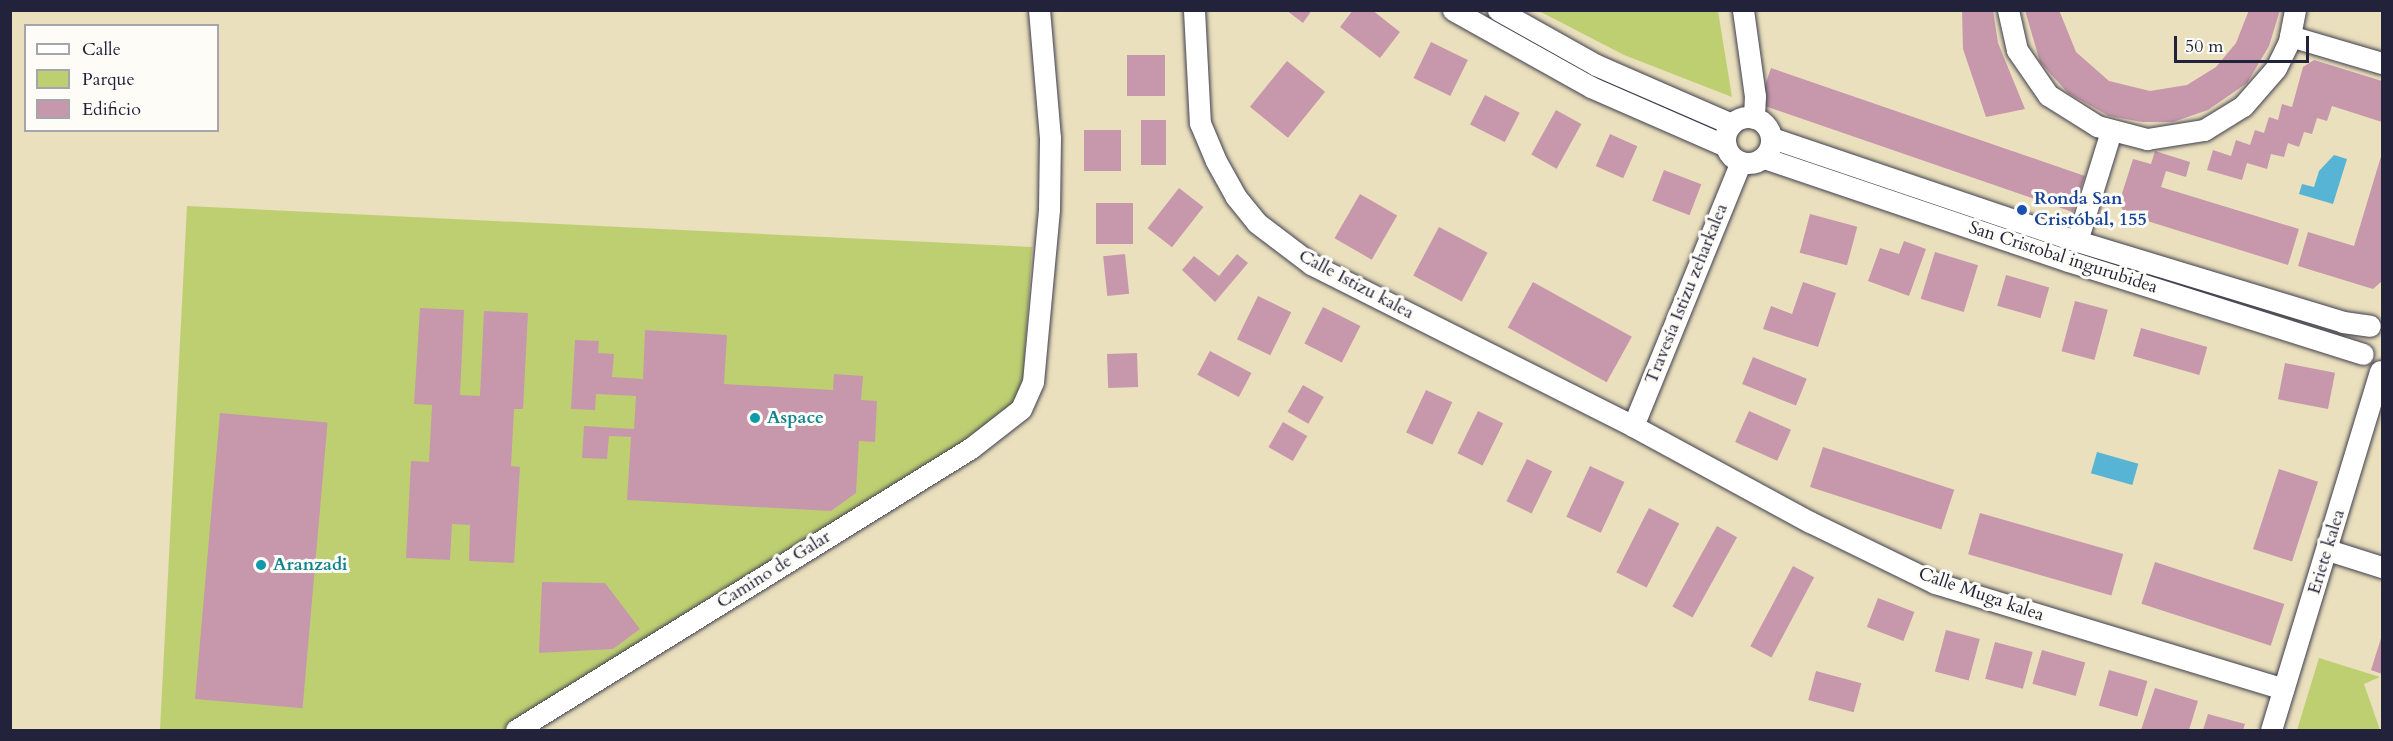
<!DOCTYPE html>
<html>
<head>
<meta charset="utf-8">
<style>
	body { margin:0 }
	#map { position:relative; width:2393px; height:741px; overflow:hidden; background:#eae0bd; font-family:Cardo,serif }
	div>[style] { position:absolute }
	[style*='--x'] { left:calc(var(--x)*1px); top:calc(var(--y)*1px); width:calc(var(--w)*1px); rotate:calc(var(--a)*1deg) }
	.green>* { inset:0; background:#becf72; transform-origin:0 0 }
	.water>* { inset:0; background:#57b4d5; transform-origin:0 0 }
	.building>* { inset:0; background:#c798ab; transform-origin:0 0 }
	.roads { filter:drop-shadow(0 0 2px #403e4e) drop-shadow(0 0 2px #403e4e) }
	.minor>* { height:21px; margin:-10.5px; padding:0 10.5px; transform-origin:10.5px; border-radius:10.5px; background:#fff }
	.minor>.ring { margin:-10.5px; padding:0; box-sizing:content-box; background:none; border:21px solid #fff; border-radius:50% }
	.dots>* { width:16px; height:16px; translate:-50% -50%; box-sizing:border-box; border:3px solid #fdfcf7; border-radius:50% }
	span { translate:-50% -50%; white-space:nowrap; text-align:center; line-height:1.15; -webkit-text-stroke:6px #fdfcf7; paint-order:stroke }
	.transit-label { font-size:18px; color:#164399; font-weight:700 }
	.left { translate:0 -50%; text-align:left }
	.street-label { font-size:18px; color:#22223b }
	.culture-label { font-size:18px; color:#0d838f; font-weight:700 }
	.frame { position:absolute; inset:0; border:12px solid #22223b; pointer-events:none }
	.legend { position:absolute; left:24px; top:24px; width:195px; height:108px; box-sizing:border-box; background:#fdfcf7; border:2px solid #a5a5ac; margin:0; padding:8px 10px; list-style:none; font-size:18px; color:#22223b }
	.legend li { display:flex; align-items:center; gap:12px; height:30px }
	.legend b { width:30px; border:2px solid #a5a5ac }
	.scale { position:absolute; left:2174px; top:36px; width:135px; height:27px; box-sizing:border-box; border:3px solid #22223b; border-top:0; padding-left:8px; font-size:18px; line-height:21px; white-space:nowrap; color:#22223b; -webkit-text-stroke:4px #fdfcf7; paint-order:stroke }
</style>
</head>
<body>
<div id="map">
	<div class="green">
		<i style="clip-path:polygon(1539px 11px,1718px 11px,1732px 97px,1624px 55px)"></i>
		<i style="clip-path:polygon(187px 206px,1032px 247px,1021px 409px,516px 730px,160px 730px)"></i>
		<i style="left:2107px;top:259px;width:203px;height:4px;rotate:17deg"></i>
		<i style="clip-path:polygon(2319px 658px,2380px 677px,2364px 684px,2380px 730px,2297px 730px)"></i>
	</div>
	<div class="water">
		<i style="clip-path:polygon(2334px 155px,2347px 159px,2333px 204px,2299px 194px,2302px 184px,2314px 187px,2319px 171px)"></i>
		<i style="left:2097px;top:452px;width:43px;height:22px;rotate:16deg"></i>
	</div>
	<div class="building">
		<i style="clip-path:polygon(1286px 10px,1312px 10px,1303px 23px)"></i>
		<i style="clip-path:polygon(1353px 10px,1372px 10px,1400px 32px,1380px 58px,1340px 27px)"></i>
		<i style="clip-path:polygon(1962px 10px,1993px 10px,1998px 43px,2025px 109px,1986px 117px,1963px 49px)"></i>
		<i style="clip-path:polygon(2025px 10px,2059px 10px,2076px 52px,2109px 81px,2150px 91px,2187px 85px,2216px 67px,2236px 43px,2249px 10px,2280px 10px,2269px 46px,2247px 83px,2208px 110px,2173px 122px,2142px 122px,2109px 116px,2068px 93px,2040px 62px)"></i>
		<i style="left:1431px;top:42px;width:41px;height:40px;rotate:26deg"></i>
		<i style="left:1165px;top:55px;width:41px;height:38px;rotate:90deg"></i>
		<i style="clip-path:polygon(2314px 60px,2382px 81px,2382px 122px,2332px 106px,2327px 121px,2317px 118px,2312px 134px,2304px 132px,2299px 147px,2288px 143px,2284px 157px,2271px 154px,2267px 169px,2247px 163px,2242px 180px,2207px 170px,2213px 150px,2231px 156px,2236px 140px,2250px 145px,2255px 130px,2264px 133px,2269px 117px,2278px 120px,2282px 104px,2292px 107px,2303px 67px)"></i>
		<i style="left:1287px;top:61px;width:49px;height:59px;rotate:39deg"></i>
		<i style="left:1771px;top:68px;width:332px;height:38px;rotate:19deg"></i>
		<i style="left:1485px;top:95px;width:39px;height:33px;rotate:27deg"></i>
		<i style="left:1556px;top:110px;width:29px;height:51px;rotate:29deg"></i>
		<i style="left:1141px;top:120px;width:25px;height:45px"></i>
		<i style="left:1121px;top:130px;width:41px;height:37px;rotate:90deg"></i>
		<i style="left:1610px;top:134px;width:30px;height:35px;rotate:24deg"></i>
		<i style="clip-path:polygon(2155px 151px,2190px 162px,2186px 177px,2166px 171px,2161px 187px,2299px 229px,2288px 265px,2125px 214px,2119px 203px,2133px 159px,2151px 164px)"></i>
		<i style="clip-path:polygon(2382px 153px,2382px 281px,2373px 289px,2298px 266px,2308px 232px,2354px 246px)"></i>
		<i style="left:1664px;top:170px;width:40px;height:33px;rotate:21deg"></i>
		<i style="left:1179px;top:188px;width:31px;height:51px;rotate:38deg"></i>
		<i style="left:1360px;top:194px;width:43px;height:51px;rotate:30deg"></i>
		<i style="left:1096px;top:203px;width:37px;height:41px"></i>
		<i style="left:1810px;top:214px;width:49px;height:40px;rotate:15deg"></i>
		<i style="left:1439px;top:227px;width:55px;height:55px;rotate:28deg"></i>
		<i style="clip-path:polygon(1904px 241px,1926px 249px,1909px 296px,1868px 281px,1880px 248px,1899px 254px)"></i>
		<i style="left:1935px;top:252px;width:45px;height:49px;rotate:17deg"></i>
		<i style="left:1125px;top:254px;width:40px;height:22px;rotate:84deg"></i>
		<i style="clip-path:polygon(1237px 254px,1248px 263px,1215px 302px,1182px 270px,1194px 256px,1219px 276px)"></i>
		<i style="left:2006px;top:275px;width:45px;height:32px;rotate:16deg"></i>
		<i style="left:1533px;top:282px;width:113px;height:52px;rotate:29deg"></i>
		<i style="clip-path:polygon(1803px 282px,1836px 293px,1818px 347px,1763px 329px,1771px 306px,1792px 314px)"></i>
		<i style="left:1258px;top:296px;width:37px;height:48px;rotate:26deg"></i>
		<i style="left:2075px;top:301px;width:34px;height:52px;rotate:15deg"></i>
		<i style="left:1323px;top:307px;width:42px;height:41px;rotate:27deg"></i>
		<i style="clip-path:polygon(420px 308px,464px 310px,460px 395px,480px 396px,484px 311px,528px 313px,523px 409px,514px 409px,511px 466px,520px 467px,514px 563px,469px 561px,470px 525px,452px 524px,450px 560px,406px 558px,411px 461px,429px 462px,432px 405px,414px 404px)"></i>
		<i style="left:2141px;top:328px;width:69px;height:29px;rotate:16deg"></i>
		<i style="clip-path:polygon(645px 330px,727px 335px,724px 384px,833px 390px,834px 374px,863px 376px,861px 400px,877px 401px,875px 442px,859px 441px,856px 493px,831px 511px,627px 500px,631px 437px,609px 436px,607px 459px,582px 458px,584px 426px,634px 429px,636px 396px,596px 394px,595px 410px,571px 409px,575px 340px,599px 341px,598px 353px,614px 354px,612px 377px,643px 379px)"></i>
		<i style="left:1210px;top:351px;width:47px;height:27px;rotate:28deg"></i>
		<i style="left:1137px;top:353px;width:34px;height:30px;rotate:88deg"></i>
		<i style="left:1753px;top:357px;width:58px;height:29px;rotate:22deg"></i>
		<i style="left:2285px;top:363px;width:51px;height:37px;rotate:11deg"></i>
		<i style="left:1303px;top:385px;width:24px;height:31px;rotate:30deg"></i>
		<i style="left:1426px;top:390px;width:29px;height:47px;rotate:25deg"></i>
		<i style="left:1478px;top:411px;width:28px;height:47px;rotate:26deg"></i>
		<i style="left:1749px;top:411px;width:46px;height:34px;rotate:24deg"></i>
		<i style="left:220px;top:413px;width:108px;height:287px;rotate:5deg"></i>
		<i style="left:1283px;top:422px;width:28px;height:29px;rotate:30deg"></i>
		<i style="left:1823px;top:447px;width:138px;height:42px;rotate:18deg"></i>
		<i style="left:1527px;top:459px;width:28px;height:47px;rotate:26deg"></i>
		<i style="left:1590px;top:466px;width:38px;height:56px;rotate:25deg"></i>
		<i style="left:2279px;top:469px;width:41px;height:84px;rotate:18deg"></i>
		<i style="left:1649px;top:508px;width:34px;height:72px;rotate:27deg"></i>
		<i style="left:1980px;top:513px;width:149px;height:43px;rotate:16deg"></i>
		<i style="left:1717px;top:526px;width:23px;height:92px;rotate:29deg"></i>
		<i style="left:2155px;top:562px;width:136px;height:44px;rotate:18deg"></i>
		<i style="left:1793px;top:566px;width:24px;height:91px;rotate:28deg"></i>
		<i style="clip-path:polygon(542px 582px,605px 583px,640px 629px,613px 649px,539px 653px)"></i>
		<i style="left:1878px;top:598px;width:39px;height:31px;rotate:21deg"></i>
		<i style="left:1946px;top:630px;width:35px;height:43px;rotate:15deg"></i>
		<i style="clip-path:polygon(2382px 635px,2382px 674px,2371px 670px)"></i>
		<i style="left:1995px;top:642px;width:39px;height:38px;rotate:15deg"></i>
		<i style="left:2042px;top:650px;width:45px;height:35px;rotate:16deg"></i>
		<i style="left:2109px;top:670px;width:40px;height:37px;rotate:16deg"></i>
		<i style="left:1816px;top:671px;width:47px;height:30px;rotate:15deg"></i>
		<i style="clip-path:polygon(2155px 688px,2198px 701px,2189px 730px,2141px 730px)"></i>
		<i style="clip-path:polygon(2208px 714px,2245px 724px,2243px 730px,2203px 730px)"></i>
	</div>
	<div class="roads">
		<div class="minor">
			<i style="--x:1194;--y:10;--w:113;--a:87"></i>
			<i style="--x:1200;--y:123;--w:41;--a:67.2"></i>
			<i style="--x:1216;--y:161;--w:41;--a:60.9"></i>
			<i style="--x:1236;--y:197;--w:33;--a:51"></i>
			<i style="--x:1257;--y:223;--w:68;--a:37.2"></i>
			<i style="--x:1311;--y:264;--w:360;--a:26.7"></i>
			<i style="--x:1633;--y:426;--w:201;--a:28.5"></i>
			<i style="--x:1810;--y:522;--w:139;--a:26"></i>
			<i style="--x:1935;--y:583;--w:364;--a:16.9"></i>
			<i style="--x:1453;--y:10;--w:158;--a:29.2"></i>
			<i style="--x:1591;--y:87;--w:147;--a:23.6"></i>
			<i style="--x:1498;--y:10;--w:112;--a:29.3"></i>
			<i style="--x:1596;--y:65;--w:148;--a:23.5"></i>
			<i style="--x:1743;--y:10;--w:87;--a:82.1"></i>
			<i style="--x:1755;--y:96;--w:22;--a:93"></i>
			<i style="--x:2008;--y:10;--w:41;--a:77.3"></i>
			<i style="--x:2017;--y:50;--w:55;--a:55.4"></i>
			<i style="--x:2048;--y:95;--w:58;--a:32.3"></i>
			<i style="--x:2097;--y:126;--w:52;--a:14.6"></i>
			<i style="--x:2147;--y:139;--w:58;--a:-9"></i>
			<i style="--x:2204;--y:130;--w:46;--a:-31.6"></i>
			<i style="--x:2243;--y:106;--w:50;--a:-49"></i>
			<i style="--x:2276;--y:68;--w:30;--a:-64"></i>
			<i style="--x:2289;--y:41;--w:32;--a:-79"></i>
			<i style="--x:2290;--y:36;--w:96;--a:16.4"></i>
			<i class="ring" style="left:1725px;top:117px;width:25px;height:25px"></i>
			<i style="--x:1772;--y:138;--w:322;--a:18.7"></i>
			<i style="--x:2077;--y:241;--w:278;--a:16.9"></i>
			<i style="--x:2343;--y:322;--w:27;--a:8"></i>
			<i style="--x:1764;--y:158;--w:321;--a:18.7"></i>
			<i style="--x:2068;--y:261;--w:309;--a:17.5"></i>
			<i style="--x:2077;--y:241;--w:115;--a:-72.8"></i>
			<i style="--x:1633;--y:426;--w:285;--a:-67.8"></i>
			<i style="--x:2328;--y:550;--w:57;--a:17.5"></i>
			<i style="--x:516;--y:730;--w:535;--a:-31.79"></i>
			<i style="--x:971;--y:448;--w:63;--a:-38"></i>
			<i style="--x:1021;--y:409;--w:30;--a:-66"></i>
			<i style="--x:1033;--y:382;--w:174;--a:-84.7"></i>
			<i style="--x:1049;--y:209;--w:71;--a:-89.2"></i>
			<i style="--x:1050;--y:138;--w:128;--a:-94.9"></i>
			<i style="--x:2271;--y:730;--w:375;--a:-73.1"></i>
		</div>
	</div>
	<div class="dots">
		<i style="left:2022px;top:210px;background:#1a4fb4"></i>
		<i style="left:755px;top:418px;background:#0f9aa8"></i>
		<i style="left:261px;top:565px;background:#0f9aa8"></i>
	</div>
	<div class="transit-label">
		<span class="left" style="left:2034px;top:210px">Ronda San<br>Cristóbal, 155</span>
	</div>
	<div class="street-label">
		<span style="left:2063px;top:258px;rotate:18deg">San Cristobal ingurubidea</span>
		<span style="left:1356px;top:285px;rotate:28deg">Calle Istizu kalea</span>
		<span style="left:1687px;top:294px;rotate:-68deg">Travesía Istizu zeharkalea</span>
		<span style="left:2327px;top:552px;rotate:-73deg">Eriete kalea</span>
		<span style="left:774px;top:570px;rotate:-32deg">Camino de Galar</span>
		<span style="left:1981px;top:595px;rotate:19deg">Calle Muga kalea</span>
	</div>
	<div class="culture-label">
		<span class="left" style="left:767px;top:418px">Aspace</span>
		<span class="left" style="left:273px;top:565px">Aranzadi</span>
	</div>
	<div class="frame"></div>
	<ul class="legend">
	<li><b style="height:8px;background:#fff"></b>Calle</li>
	<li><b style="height:16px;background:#becf72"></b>Parque</li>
	<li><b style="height:16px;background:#c798ab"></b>Edificio</li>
	</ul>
	<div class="scale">50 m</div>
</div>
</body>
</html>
